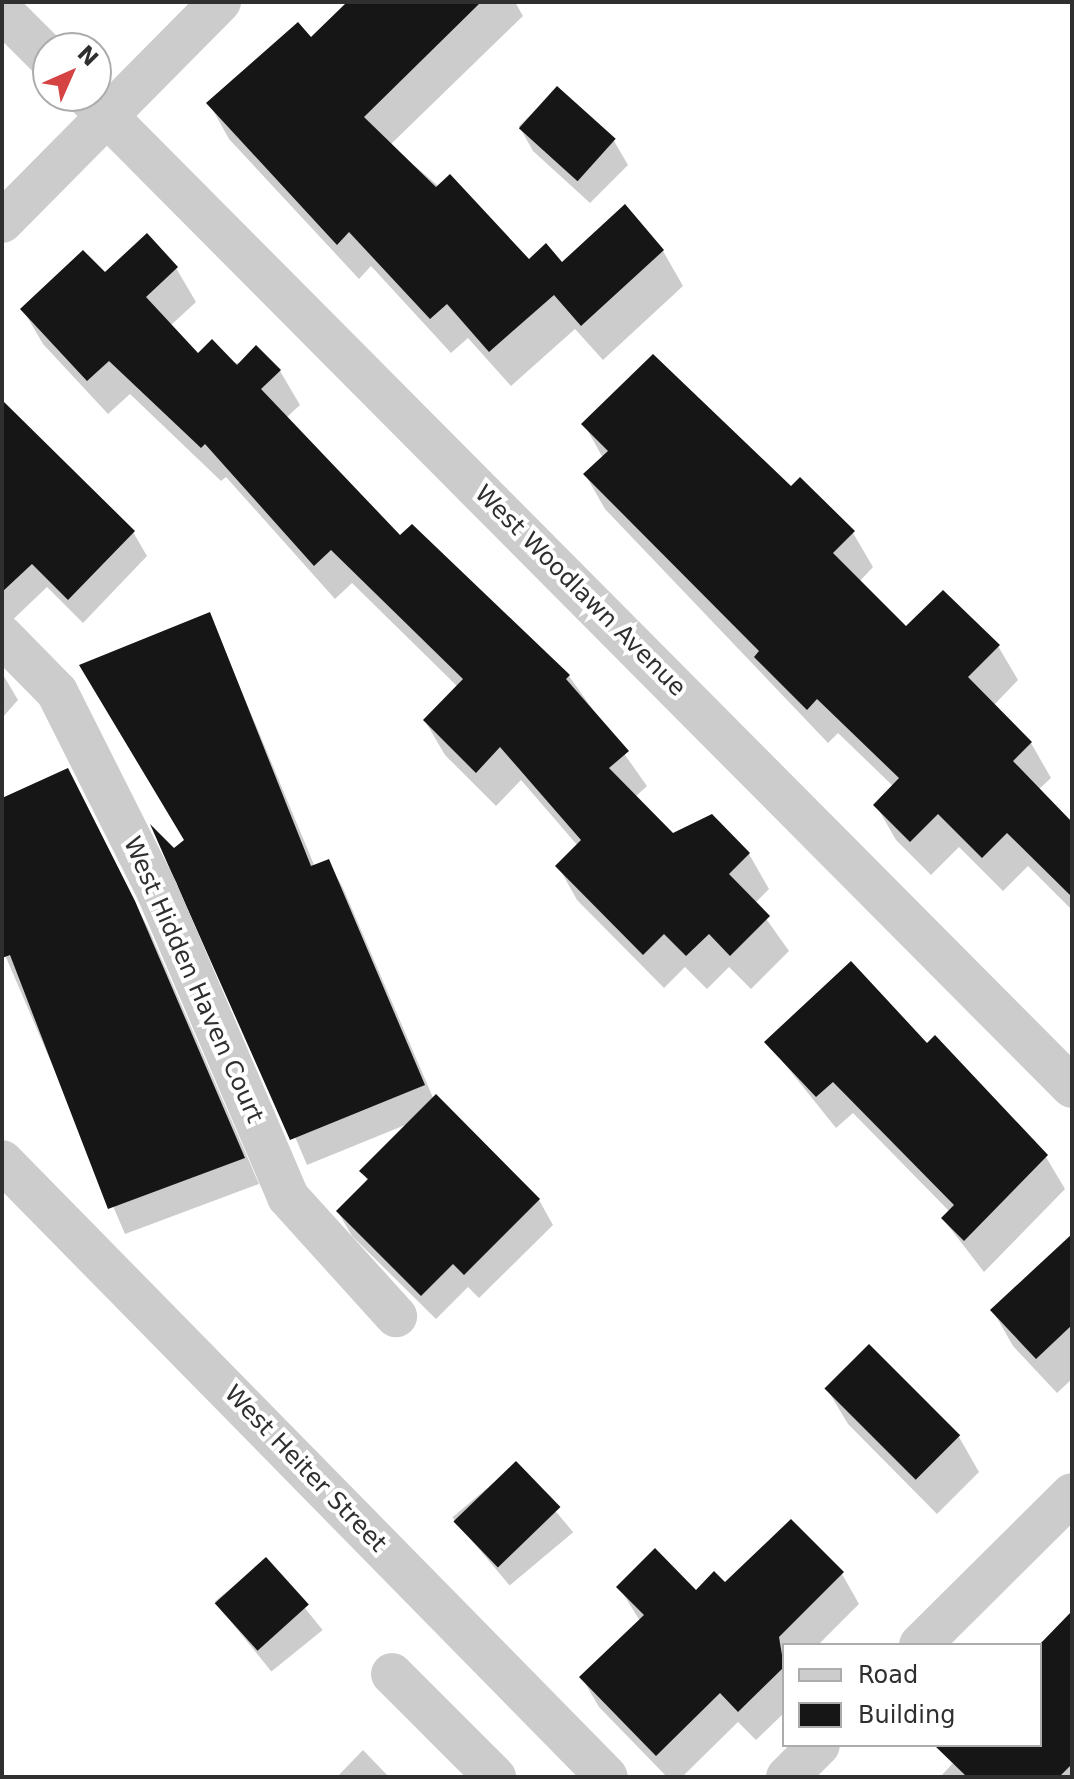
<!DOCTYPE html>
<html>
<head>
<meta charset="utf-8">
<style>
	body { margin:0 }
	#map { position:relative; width:1074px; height:1779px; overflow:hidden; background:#fff; font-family:"DejaVu Sans",sans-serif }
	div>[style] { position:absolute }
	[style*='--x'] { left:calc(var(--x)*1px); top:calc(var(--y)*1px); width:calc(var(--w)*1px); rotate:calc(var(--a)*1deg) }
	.shadow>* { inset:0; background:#0003; transform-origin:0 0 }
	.building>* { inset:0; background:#161616; transform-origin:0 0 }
	.minor>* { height:42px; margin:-21px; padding:0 21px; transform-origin:21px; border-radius:21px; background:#ccc }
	span { translate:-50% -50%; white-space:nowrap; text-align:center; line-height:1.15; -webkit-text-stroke:8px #fff; paint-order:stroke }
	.street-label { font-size:24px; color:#2f2f2f }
	.frame { position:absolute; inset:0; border:4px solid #2f2f2f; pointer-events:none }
	.legend { position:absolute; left:782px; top:1643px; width:260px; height:104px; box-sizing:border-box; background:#fff; border:2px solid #acacac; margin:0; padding:10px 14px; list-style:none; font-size:24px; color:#2f2f2f }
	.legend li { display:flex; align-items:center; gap:16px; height:40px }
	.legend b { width:40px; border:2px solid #acacac }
	.north { position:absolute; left:32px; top:32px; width:80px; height:80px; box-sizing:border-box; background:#fff; border:2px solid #acacac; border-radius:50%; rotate:45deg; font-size:22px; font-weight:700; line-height:32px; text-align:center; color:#2f2f2f }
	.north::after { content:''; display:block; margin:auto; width:28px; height:36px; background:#d54343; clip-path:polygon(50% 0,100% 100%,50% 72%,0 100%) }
</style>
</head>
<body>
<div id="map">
	<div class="shadow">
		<i style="clip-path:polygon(350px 2px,515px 2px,523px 16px,390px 145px,528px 262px,562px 264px,663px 251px,683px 286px,603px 360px,575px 329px,511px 386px,468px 338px,451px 353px,371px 266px,359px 279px,229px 139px,209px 103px,311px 40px)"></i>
		<i style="clip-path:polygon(557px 89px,614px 141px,628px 165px,590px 203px,533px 151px,519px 126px)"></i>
		<i style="clip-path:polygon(176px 268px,196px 302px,170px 326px,198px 356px,280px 371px,300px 405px,286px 418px,400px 538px,412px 527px,569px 676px,647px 786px,635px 797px,673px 836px,749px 854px,769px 889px,755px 903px,789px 951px,751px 989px,729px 967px,707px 989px,685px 967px,664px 988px,577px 900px,558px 866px,578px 846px,521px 780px,496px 806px,445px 755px,425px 721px,458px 687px,352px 583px,335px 599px,226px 477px,221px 481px,130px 394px,108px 414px,43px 344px,23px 310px,105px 275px)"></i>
		<i style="clip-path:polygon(2px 404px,133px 532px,147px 556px,83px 623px,47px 587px,2px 630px)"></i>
		<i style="clip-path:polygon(584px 424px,791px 489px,853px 533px,873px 567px,859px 582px,906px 629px,998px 646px,1018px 680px,993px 706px,1031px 743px,1051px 778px,1038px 790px,1072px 825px,1072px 910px,1028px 866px,1003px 891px,959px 847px,931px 875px,896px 840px,876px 805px,894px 787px,838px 733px,828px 743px,605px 509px,585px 474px,603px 458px)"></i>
		<i style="clip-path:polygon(210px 615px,315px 867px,328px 861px,343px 888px,434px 1100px,539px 1200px,553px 1225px,479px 1298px,468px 1287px,436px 1319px,352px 1236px,338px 1212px,368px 1182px,362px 1171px,410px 1123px,307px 1165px,173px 851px,187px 841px)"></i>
		<i style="clip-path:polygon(2px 673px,18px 700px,2px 718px)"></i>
		<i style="clip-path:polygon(67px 770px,149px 930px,259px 1184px,125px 1234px,2px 948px,2px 799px)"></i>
		<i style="clip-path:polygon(767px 1042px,927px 1046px,1046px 1157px,1065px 1189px,984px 1272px,943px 1219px,950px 1212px,853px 1113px,836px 1128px)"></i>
		<i style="clip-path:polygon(1072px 1237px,1072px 1379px,1057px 1393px,1013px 1346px,993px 1311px)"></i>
		<i style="clip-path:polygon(827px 1389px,959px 1437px,979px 1472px,937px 1514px,848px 1424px)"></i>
		<i style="left:516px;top:1464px;width:89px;height:83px;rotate:50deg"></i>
		<i style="left:266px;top:1560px;width:90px;height:66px;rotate:51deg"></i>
		<i style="clip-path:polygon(842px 1574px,859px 1604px,818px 1645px,784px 1645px,784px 1713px,756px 1740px,738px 1722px,682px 1777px,667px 1777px,599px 1707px,582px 1678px,640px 1621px,619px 1587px,696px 1593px)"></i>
		<i style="clip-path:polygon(1072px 1616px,1072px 1777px,940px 1777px,970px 1745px,1040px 1745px,1040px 1647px)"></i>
		<i style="clip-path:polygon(363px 1750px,389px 1777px,337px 1777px)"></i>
	</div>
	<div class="building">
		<i style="clip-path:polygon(347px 2px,481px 2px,364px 117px,436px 187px,450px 174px,529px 259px,546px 243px,562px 262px,625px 204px,664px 250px,581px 326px,554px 295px,489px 352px,447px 304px,430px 319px,349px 232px,337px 245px,206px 103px,298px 22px,311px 37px)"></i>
		<i style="left:557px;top:86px;width:79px;height:57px;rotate:42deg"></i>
		<i style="clip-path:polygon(147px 233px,178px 267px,146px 297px,198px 353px,212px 339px,237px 365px,256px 345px,281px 370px,261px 389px,400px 535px,412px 524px,570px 675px,566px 679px,629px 751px,609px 768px,673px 833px,712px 814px,750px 853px,729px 874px,770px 916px,730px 956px,709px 934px,686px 956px,664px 934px,643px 955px,555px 866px,581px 840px,500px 747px,476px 773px,423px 720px,463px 679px,331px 550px,314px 566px,205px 444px,201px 448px,109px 361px,87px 381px,20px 309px,83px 250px,105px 272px)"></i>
		<i style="clip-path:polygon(653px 354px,791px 486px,800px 477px,855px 531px,833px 553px,906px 626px,943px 590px,1000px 645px,968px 677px,1032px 742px,1013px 761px,1072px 822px,1072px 897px,1007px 833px,982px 858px,938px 814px,910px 842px,873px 805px,899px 778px,817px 699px,807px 710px,754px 657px,759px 651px,583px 474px,608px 451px,581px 424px)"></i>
		<i style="clip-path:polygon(2px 400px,135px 531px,68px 600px,32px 564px,2px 592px)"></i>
		<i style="clip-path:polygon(210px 612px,311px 866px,329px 859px,425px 1085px,290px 1140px,150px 824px,174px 848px,184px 840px,79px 665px)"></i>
		<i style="clip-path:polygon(68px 768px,135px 901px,245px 1158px,108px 1209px,10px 955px,2px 958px,2px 798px)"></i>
		<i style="clip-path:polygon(851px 961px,927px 1043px,935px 1035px,1048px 1155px,964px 1241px,941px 1218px,954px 1205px,833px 1082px,816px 1097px,764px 1042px)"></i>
		<i style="clip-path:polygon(436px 1094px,540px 1199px,464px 1275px,453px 1264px,421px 1296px,336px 1211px,368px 1179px,359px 1171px)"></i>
		<i style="clip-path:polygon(1072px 1234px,1072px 1325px,1036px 1359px,990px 1310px)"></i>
		<i style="left:869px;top:1344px;width:129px;height:63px;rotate:45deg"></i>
		<i style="left:516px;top:1461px;width:64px;height:87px;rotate:46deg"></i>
		<i style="clip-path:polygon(791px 1519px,844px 1572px,779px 1637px,784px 1667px,738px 1712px,720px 1693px,656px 1756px,579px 1677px,644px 1615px,616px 1587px,655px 1548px,696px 1590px,714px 1571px,725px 1582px)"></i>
		<i style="left:266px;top:1557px;width:64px;height:69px;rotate:48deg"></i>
		<i style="clip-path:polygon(1072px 1611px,1072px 1764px,1059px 1777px,967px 1777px,934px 1745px,1040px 1745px,1040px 1644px)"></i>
	</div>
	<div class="minor">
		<i style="--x:2;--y:11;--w:65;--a:45"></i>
		<i style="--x:87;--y:96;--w:1397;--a:45.17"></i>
		<i style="--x:2;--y:222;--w:310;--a:-45.3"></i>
		<i style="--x:2;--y:636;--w:78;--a:45.5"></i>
		<i style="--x:57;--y:692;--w:223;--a:63.3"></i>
		<i style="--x:157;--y:891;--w:333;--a:66.8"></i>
		<i style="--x:288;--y:1197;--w:161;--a:47.8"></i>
		<i style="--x:2;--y:1161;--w:863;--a:45.52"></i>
		<i style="--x:920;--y:1645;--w:214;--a:-44.8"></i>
		<i style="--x:392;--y:1674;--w:146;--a:45"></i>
		<i style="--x:787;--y:1777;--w:45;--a:-45"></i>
	</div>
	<div class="street-label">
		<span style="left:580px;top:591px;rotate:45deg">West Woodlawn Avenue</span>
		<span style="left:193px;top:980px;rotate:66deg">West Hidden Haven Court</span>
		<span style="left:305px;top:1469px;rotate:46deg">West Heiter Street</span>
	</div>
	<div class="frame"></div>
	<ul class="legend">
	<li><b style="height:10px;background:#ccc"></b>Road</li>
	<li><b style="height:22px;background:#161616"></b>Building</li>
	</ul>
	<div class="north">N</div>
</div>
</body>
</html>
